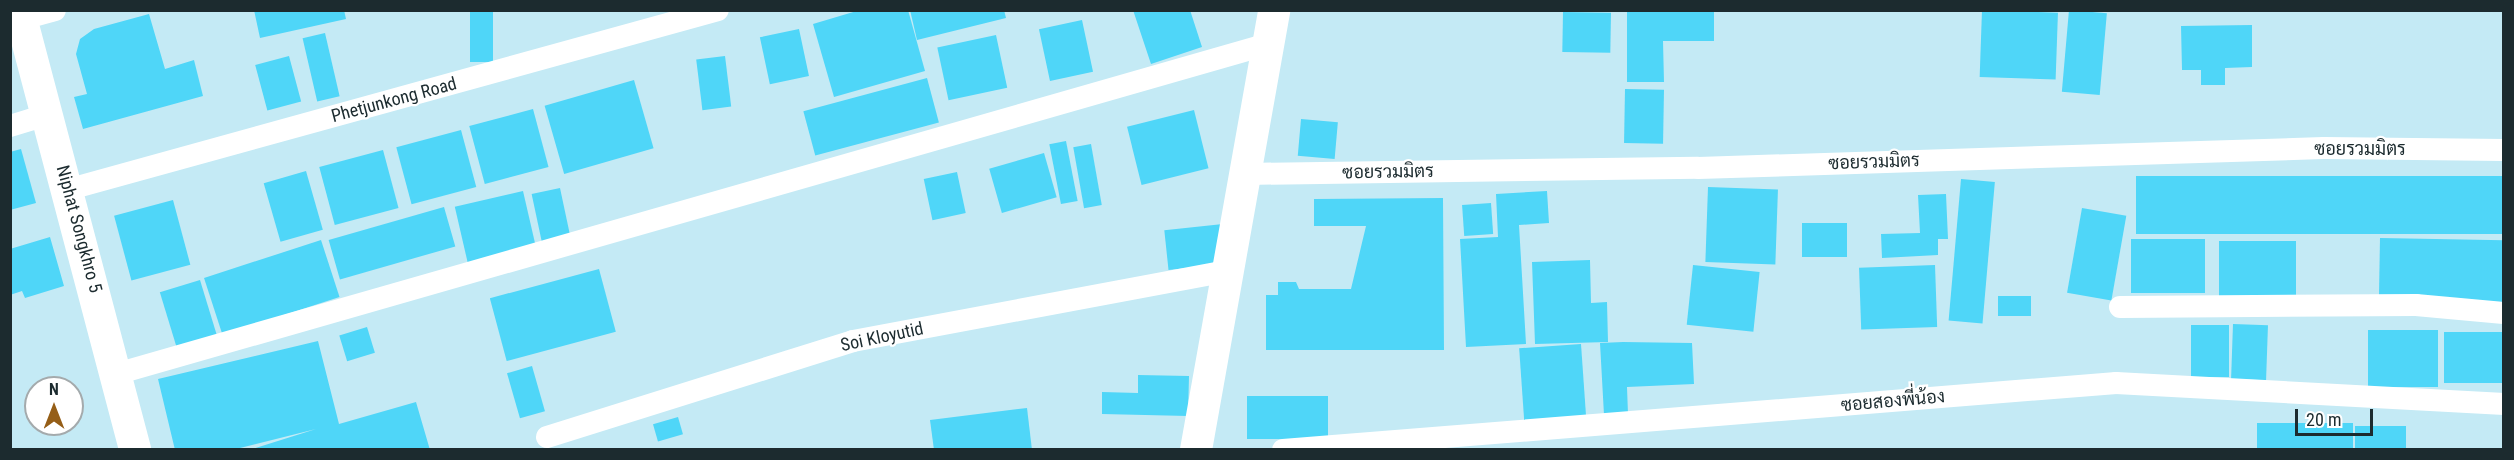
<!DOCTYPE html>
<html>
<head>
<meta charset="utf-8">
<style>
	body { margin:0 }
	#map { position:relative; width:2514px; height:460px; overflow:hidden; background:#c4eaf5; font-family:"Roboto Condensed",Sarabun,sans-serif }
	div>[style] { position:absolute }
	[style*='--x'] { left:calc(var(--x)*1px); top:calc(var(--y)*1px); width:calc(var(--w)*1px); rotate:calc(var(--a)*1deg) }
	.building>* { inset:0; background:#4fd6f8; transform-origin:0 0 }
	.street>* { height:22px; margin:-11px; padding:0 11px; transform-origin:11px; border-radius:11px; background:#fff }
	.secondary>* { height:32px; margin:-16px; padding:0 16px; transform-origin:16px; border-radius:16px; background:#fff }
	span { translate:-50% -50%; white-space:nowrap; text-align:center; line-height:1.15; -webkit-text-stroke:4.5px #fff; paint-order:stroke }
	.street-label { font-size:18px; color:#1c2b2f }
	.frame { position:absolute; inset:0; border:12px solid #1c2b2f; pointer-events:none }
	.north { position:absolute; left:24px; top:376px; width:60px; height:60px; box-sizing:border-box; background:#fff; border:2px solid #a4aaac; border-radius:50%; rotate:0deg; font-size:16px; font-weight:700; line-height:24px; text-align:center; color:#1c2b2f }
	.north::after { content:''; display:block; margin:auto; width:21px; height:27px; background:#955e17; clip-path:polygon(50% 0,100% 100%,50% 72%,0 100%) }
	.scale { position:absolute; left:2295px; top:409px; width:78px; height:27px; box-sizing:border-box; border:3px solid #1c2b2f; border-top:0; padding-left:8px; font-size:18px; line-height:21px; white-space:nowrap; color:#1c2b2f; -webkit-text-stroke:4px #fff; paint-order:stroke }
</style>
</head>
<body>
<div id="map">
	<div class="building">
		<i style="clip-path:polygon(254px 10px,344px 10px,346px 19px,260px 38px)"></i>
		<i style="left:470px;top:10px;width:23px;height:52px"></i>
		<i style="clip-path:polygon(860px 10px,908px 10px,925px 71px,834px 97px,813px 24px)"></i>
		<i style="clip-path:polygon(910px 10px,1004px 10px,1006px 18px,917px 40px)"></i>
		<i style="clip-path:polygon(1133px 10px,1190px 10px,1202px 47px,1151px 64px)"></i>
		<i style="left:1982px;top:10px;width:76px;height:67px;rotate:2deg"></i>
		<i style="left:2069px;top:10px;width:38px;height:82px;rotate:5deg"></i>
		<i style="clip-path:polygon(1627px 11px,1714px 11px,1714px 41px,1663px 41px,1664px 82px,1627px 82px)"></i>
		<i style="left:1563px;top:12px;width:48px;height:40px;rotate:1deg"></i>
		<i style="clip-path:polygon(149px 14px,165px 69px,194px 60px,203px 96px,83px 129px,74px 97px,87px 94px,76px 54px,80px 39px,94px 29px)"></i>
		<i style="left:1082px;top:20px;width:53px;height:44px;rotate:78deg"></i>
		<i style="clip-path:polygon(2252px 25px,2252px 67px,2225px 68px,2225px 85px,2201px 85px,2201px 70px,2182px 70px,2181px 26px)"></i>
		<i style="left:799px;top:29px;width:48px;height:40px;rotate:78deg"></i>
		<i style="left:325px;top:33px;width:65px;height:23px;rotate:77deg"></i>
		<i style="left:996px;top:35px;width:54px;height:60px;rotate:78deg"></i>
		<i style="left:289px;top:56px;width:47px;height:35px;rotate:75deg"></i>
		<i style="left:725px;top:56px;width:51px;height:29px;rotate:83deg"></i>
		<i style="left:927px;top:78px;width:46px;height:128px;rotate:75deg"></i>
		<i style="left:634px;top:80px;width:71px;height:93px;rotate:74deg"></i>
		<i style="left:1625px;top:89px;width:39px;height:54px;rotate:1deg"></i>
		<i style="left:533px;top:109px;width:60px;height:66px;rotate:75deg"></i>
		<i style="left:1194px;top:110px;width:60px;height:69px;rotate:76deg"></i>
		<i style="left:1301px;top:119px;width:37px;height:37px;rotate:5deg"></i>
		<i style="left:461px;top:130px;width:59px;height:67px;rotate:75deg"></i>
		<i style="left:1066px;top:141px;width:61px;height:17px;rotate:79deg"></i>
		<i style="left:1091px;top:144px;width:62px;height:18px;rotate:80deg"></i>
		<i style="clip-path:polygon(21px 149px,36px 203px,10px 210px,10px 152px)"></i>
		<i style="left:383px;top:150px;width:60px;height:66px;rotate:75deg"></i>
		<i style="left:1044px;top:153px;width:46px;height:57px;rotate:74deg"></i>
		<i style="left:306px;top:171px;width:61px;height:44px;rotate:74deg"></i>
		<i style="left:957px;top:172px;width:42px;height:34px;rotate:78deg"></i>
		<i style="left:2136px;top:176px;width:368px;height:58px"></i>
		<i style="left:1961px;top:179px;width:34px;height:142px;rotate:5deg"></i>
		<i style="left:1708px;top:187px;width:70px;height:75px;rotate:2deg"></i>
		<i style="left:560px;top:188px;width:56px;height:29px;rotate:78deg"></i>
		<i style="left:523px;top:191px;width:62px;height:70px;rotate:77deg"></i>
		<i style="clip-path:polygon(1547px 191px,1549px 223px,1519px 225px,1526px 344px,1466px 347px,1460px 239px,1498px 237px,1496px 194px)"></i>
		<i style="clip-path:polygon(1946px 194px,1948px 239px,1938px 239px,1938px 255px,1882px 258px,1881px 234px,1920px 233px,1918px 195px)"></i>
		<i style="clip-path:polygon(1443px 198px,1444px 350px,1266px 350px,1266px 295px,1278px 295px,1278px 282px,1296px 282px,1299px 289px,1351px 289px,1366px 226px,1314px 226px,1314px 199px)"></i>
		<i style="left:173px;top:200px;width:67px;height:61px;rotate:75deg"></i>
		<i style="left:1491px;top:203px;width:31px;height:29px;rotate:86deg"></i>
		<i style="left:444px;top:207px;width:41px;height:120px;rotate:74deg"></i>
		<i style="left:2082px;top:208px;width:45px;height:86px;rotate:10deg"></i>
		<i style="left:1847px;top:223px;width:34px;height:45px;rotate:90deg"></i>
		<i style="left:1223px;top:224px;width:40px;height:59px;rotate:84deg"></i>
		<i style="clip-path:polygon(50px 237px,64px 286px,25px 298px,22px 291px,10px 295px,10px 249px)"></i>
		<i style="left:2380px;top:238px;width:124px;height:65px;rotate:1deg"></i>
		<i style="left:2131px;top:239px;width:74px;height:54px"></i>
		<i style="left:321px;top:240px;width:60px;height:123px;rotate:72deg"></i>
		<i style="left:2219px;top:241px;width:77px;height:57px"></i>
		<i style="clip-path:polygon(1590px 260px,1591px 303px,1607px 302px,1608px 342px,1535px 344px,1532px 262px)"></i>
		<i style="left:1693px;top:265px;width:67px;height:60px;rotate:6deg"></i>
		<i style="left:1935px;top:265px;width:62px;height:76px;rotate:88deg"></i>
		<i style="left:599px;top:269px;width:65px;height:113px;rotate:75deg"></i>
		<i style="left:200px;top:280px;width:59px;height:42px;rotate:73deg"></i>
		<i style="left:1998px;top:296px;width:33px;height:20px"></i>
		<i style="left:2233px;top:324px;width:35px;height:55px;rotate:2deg"></i>
		<i style="left:2229px;top:325px;width:52px;height:38px;rotate:90deg"></i>
		<i style="left:367px;top:327px;width:27px;height:29px;rotate:73deg"></i>
		<i style="left:2368px;top:330px;width:70px;height:57px"></i>
		<i style="left:2444px;top:332px;width:60px;height:51px"></i>
		<i style="clip-path:polygon(318px 341px,339px 424px,416px 402px,430px 450px,249px 450px,316px 429px,232px 450px,175px 450px,158px 379px)"></i>
		<i style="clip-path:polygon(1623px 342px,1692px 343px,1694px 384px,1627px 387px,1628px 414px,1604px 415px,1600px 343px)"></i>
		<i style="left:1581px;top:344px;width:72px;height:62px;rotate:86deg"></i>
		<i style="left:532px;top:366px;width:47px;height:26px;rotate:74deg"></i>
		<i style="clip-path:polygon(1138px 375px,1189px 376px,1188px 416px,1102px 414px,1102px 392px,1138px 393px)"></i>
		<i style="left:1247px;top:396px;width:81px;height:43px"></i>
		<i style="clip-path:polygon(1027px 408px,1032px 450px,934px 450px,930px 420px)"></i>
		<i style="left:678px;top:417px;width:18px;height:26px;rotate:74deg"></i>
		<i style="left:2257px;top:423px;width:96px;height:27px"></i>
		<i style="left:2406px;top:426px;width:24px;height:51px;rotate:90deg"></i>
	</div>
	<div class="street">
		<i style="--x:22;--y:19;--w:34;--a:-15"></i>
		<i style="--x:10;--y:126;--w:38;--a:-17"></i>
		<i style="--x:1245;--y:174;--w:453;--a:-0.8"></i>
		<i style="--x:1698;--y:168;--w:626;--a:-1.83"></i>
		<i style="--x:2324;--y:148;--w:180;--a:0.6"></i>
		<i style="--x:70;--y:189;--w:672;--a:-15.44"></i>
		<i style="--x:2120;--y:307;--w:296;--a:-0.4"></i>
		<i style="--x:2416;--y:305;--w:88;--a:5.2"></i>
		<i style="--x:116;--y:374;--w:1198;--a:-15.98"></i>
		<i style="--x:547;--y:437;--w:321;--a:-17.4"></i>
		<i style="--x:853;--y:341;--w:380;--a:-10.6"></i>
		<i style="--x:1283;--y:450;--w:836;--a:-4.6"></i>
		<i style="--x:2116;--y:383;--w:389;--a:3.1"></i>
	</div>
	<div class="secondary">
		<i style="--x:19;--y:10;--w:455;--a:75.2"></i>
		<i style="--x:1196;--y:450;--w:447;--a:-79.9"></i>
	</div>
	<div class="street-label">
		<span style="left:394px;top:100px;rotate:-15deg">Phetjunkong Road</span>
		<span style="left:2360px;top:149px">ซอยรวมมิตร</span>
		<span style="left:1874px;top:162px;rotate:-2deg">ซอยรวมมิตร</span>
		<span style="left:1388px;top:172px;rotate:-1deg">ซอยรวมมิตร</span>
		<span style="left:79px;top:229px;rotate:75deg">Niphat Songkhro 5</span>
		<span style="left:882px;top:337px;rotate:-12deg">Soi Kloyutid</span>
		<span style="left:1893px;top:401px;rotate:-5deg">ซอยสองพี่น้อง</span>
	</div>
	<div class="frame"></div>
	<div class="north">N</div>
	<div class="scale">20 m</div>
</div>
</body>
</html>
